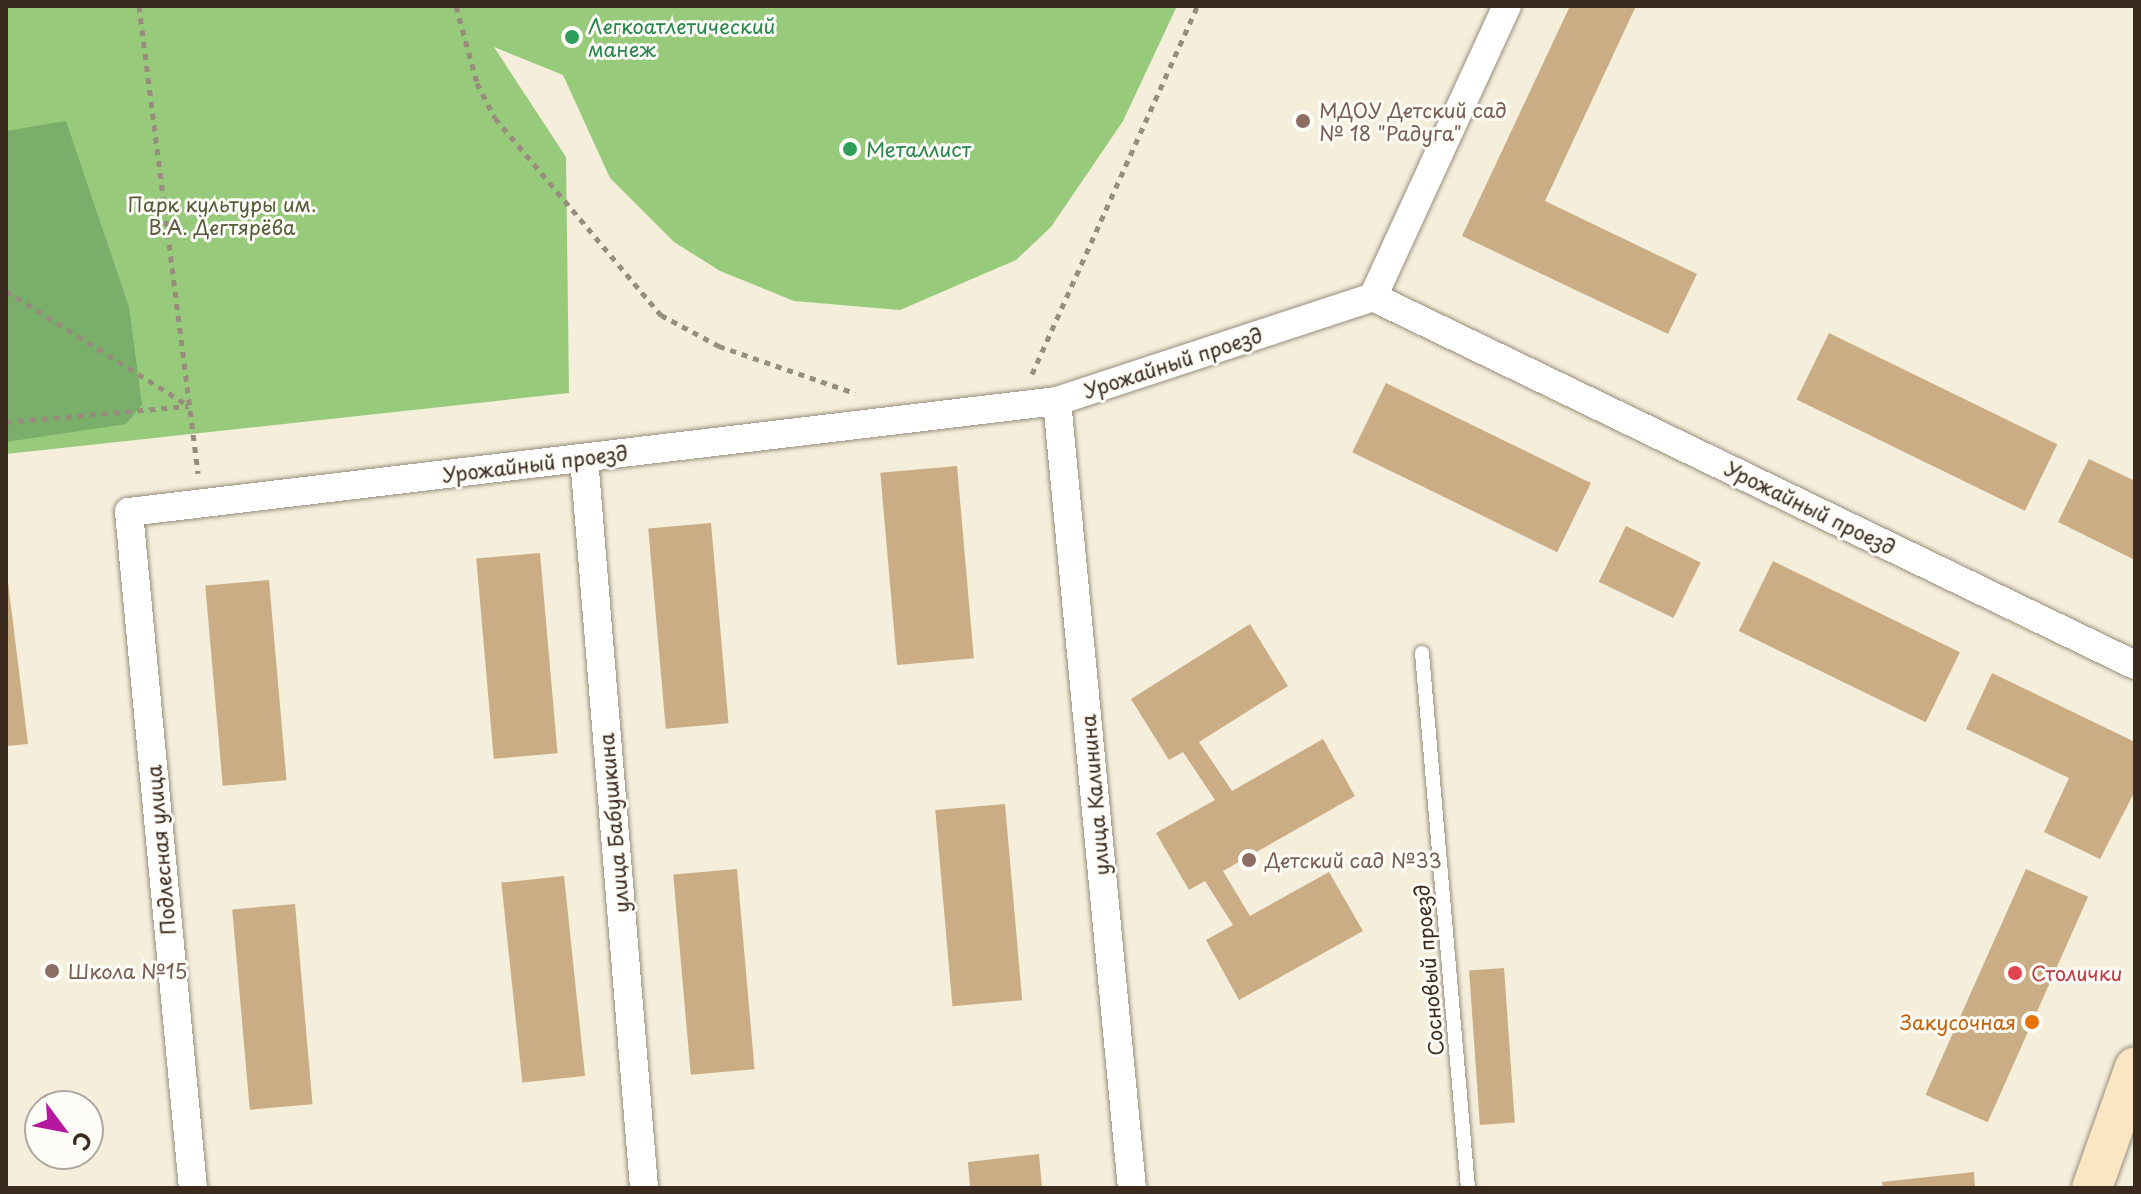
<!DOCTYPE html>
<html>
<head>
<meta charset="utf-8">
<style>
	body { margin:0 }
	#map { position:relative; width:2141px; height:1194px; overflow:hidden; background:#f4eedb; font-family:"Playpen Sans",sans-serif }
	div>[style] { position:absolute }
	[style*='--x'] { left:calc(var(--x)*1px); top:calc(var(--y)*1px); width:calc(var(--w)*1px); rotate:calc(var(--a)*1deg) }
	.green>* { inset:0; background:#97ca7b }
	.forest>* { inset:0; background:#79ae6b }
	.building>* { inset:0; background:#caad85; transform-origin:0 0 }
	.path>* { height:5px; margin-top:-2.5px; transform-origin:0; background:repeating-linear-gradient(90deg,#988c7c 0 6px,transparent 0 12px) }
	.roads { filter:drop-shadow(0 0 2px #988c7c) drop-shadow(0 0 2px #988c7c) }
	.service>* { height:14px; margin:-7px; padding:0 7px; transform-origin:7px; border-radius:7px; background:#fff }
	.minor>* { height:28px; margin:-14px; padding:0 14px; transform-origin:14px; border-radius:14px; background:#fff }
	.secondary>* { height:40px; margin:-20px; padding:0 20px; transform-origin:20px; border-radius:20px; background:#fbe6c4 }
	.dots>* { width:22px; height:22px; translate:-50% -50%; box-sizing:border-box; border:4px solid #fdfcf7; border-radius:50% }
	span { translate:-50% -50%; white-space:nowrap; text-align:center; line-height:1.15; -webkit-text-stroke:6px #fdfcf7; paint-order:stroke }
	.leisure-label { font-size:20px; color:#27864d }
	.left { translate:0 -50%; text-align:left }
	.education-label { font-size:20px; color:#785e54 }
	.park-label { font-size:20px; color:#575a3a }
	.street-label { font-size:20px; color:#3b2a1e }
	.health-label { font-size:20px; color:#be3a42 }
	.food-label { font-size:20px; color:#c56008 }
	.right { translate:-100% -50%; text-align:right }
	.frame { position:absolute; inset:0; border:8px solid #3b2a1e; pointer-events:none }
	.north { position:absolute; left:24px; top:1090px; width:80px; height:80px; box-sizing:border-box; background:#fdfcf7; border:2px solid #afa8a0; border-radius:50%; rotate:122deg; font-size:22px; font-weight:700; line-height:32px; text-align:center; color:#3b2a1e }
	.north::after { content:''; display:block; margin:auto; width:28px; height:36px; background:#b5179e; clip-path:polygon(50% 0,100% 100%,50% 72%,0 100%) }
</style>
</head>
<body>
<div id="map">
	<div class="green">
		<i style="clip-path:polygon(6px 6px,1177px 6px,1123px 121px,1051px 227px,1016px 260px,900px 310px,794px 301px,720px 271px,674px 242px,610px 178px,563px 75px,494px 47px,566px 157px,569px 393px,6px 454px)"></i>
	</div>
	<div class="forest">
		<i style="clip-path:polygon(66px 121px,129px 307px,142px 405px,126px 424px,6px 442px,6px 131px)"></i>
	</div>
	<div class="building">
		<i style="clip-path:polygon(1570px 6px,1636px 6px,1545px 201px,1697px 274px,1668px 334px,1462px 236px)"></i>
		<i style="left:1829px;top:333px;width:254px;height:74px;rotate:26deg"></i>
		<i style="left:1386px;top:383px;width:228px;height:77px;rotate:26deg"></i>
		<i style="clip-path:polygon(2089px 459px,2135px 481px,2135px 560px,2058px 522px)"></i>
		<i style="left:957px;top:466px;width:193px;height:77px;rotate:85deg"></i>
		<i style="left:711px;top:523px;width:201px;height:63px;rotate:85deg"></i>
		<i style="left:1626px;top:526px;width:83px;height:62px;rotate:26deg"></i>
		<i style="left:540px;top:553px;width:201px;height:64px;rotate:85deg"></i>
		<i style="left:1773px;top:561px;width:208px;height:78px;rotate:26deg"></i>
		<i style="clip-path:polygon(6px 566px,28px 744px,6px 746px)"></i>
		<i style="left:269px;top:580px;width:201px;height:64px;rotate:85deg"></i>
		<i style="clip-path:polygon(1250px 624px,1288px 686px,1199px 742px,1232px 791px,1323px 739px,1355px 796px,1223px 871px,1250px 916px,1329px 872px,1363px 931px,1239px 1000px,1206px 940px,1233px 925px,1205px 881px,1189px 890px,1156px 833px,1215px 800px,1183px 752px,1169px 760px,1131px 699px)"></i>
		<i style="clip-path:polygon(1992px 673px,2135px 742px,2135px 791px,2100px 859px,2044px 832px,2069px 778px,1966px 729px)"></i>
		<i style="left:1005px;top:804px;width:197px;height:70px;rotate:85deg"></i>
		<i style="left:737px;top:869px;width:201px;height:64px;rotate:85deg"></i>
		<i style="left:2026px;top:869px;width:68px;height:247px;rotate:24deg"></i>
		<i style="left:564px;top:876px;width:201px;height:63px;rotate:84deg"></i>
		<i style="left:295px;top:904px;width:201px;height:63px;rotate:85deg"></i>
		<i style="left:1504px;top:968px;width:155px;height:35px;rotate:86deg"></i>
		<i style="clip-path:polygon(1039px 1154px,1042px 1188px,970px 1188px,968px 1162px)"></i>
		<i style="clip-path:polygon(1974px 1172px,1975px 1188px,1883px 1188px,1882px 1182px)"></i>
	</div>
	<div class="path">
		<i style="--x:139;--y:6;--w:471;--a:82.8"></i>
		<i style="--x:456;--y:6;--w:80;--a:74.7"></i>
		<i style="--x:477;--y:83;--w:39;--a:63"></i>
		<i style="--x:495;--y:118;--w:258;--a:49.9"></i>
		<i style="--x:661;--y:315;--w:66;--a:28.1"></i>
		<i style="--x:719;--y:346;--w:144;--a:19.1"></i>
		<i style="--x:6;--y:291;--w:215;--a:32.1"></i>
		<i style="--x:1032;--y:374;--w:403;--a:-65.8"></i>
		<i style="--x:6;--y:422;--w:183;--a:-5"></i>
	</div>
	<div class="roads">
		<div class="service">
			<i style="--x:1422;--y:653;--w:537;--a:85.09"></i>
		</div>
		<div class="minor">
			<i style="--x:1373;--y:297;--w:320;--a:-65.3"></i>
			<i style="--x:1057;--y:401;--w:791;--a:84.56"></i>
			<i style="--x:584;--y:458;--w:732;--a:85.3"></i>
			<i style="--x:193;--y:1188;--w:679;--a:-95.41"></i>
			<i style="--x:129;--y:512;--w:935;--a:-6.82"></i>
			<i style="--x:1057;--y:401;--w:333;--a:-18.2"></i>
			<i style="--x:1373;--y:297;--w:846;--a:25.78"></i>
		</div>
		<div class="secondary">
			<i style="--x:2092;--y:1188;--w:128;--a:-70.4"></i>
		</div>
	</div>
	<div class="dots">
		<i style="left:572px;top:37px;background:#2e9e5b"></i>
		<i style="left:1303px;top:121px;background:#8d6e63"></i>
		<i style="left:850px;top:149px;background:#2e9e5b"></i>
		<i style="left:1249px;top:860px;background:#8d6e63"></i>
		<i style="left:52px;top:971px;background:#8d6e63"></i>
		<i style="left:2015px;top:973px;background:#e0444e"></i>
		<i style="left:2032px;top:1022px;background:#e8710a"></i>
	</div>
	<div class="leisure-label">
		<span class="left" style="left:588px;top:38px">Легкоатлетический<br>манеж</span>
		<span class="left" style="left:866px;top:149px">Металлист</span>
	</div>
	<div class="education-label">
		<span class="left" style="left:1319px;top:122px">МДОУ Детский сад<br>№ 18 "Радуга"</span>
		<span class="left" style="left:1265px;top:860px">Детский сад №33</span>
		<span class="left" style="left:68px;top:971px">Школа №15</span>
	</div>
	<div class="park-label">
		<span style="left:222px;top:216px">Парк культуры им.<br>В.А. Дегтярёва</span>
	</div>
	<div class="street-label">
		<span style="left:1173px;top:363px;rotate:-18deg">Урожайный проезд</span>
		<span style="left:535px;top:464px;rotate:-7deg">Урожайный проезд</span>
		<span style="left:1810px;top:508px;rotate:26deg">Урожайный проезд</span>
		<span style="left:1095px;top:795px;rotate:-95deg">улица Калинина</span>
		<span style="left:614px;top:823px;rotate:-95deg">улица Бабушкина</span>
		<span style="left:161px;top:850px;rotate:-95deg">Подлесная улица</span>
		<span style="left:1429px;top:970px;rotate:-95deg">Сосновый проезд</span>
	</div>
	<div class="health-label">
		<span class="left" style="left:2031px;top:973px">Столички</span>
	</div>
	<div class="food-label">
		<span class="right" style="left:2016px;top:1022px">Закусочная</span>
	</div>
	<div class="frame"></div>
	<div class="north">С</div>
</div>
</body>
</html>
